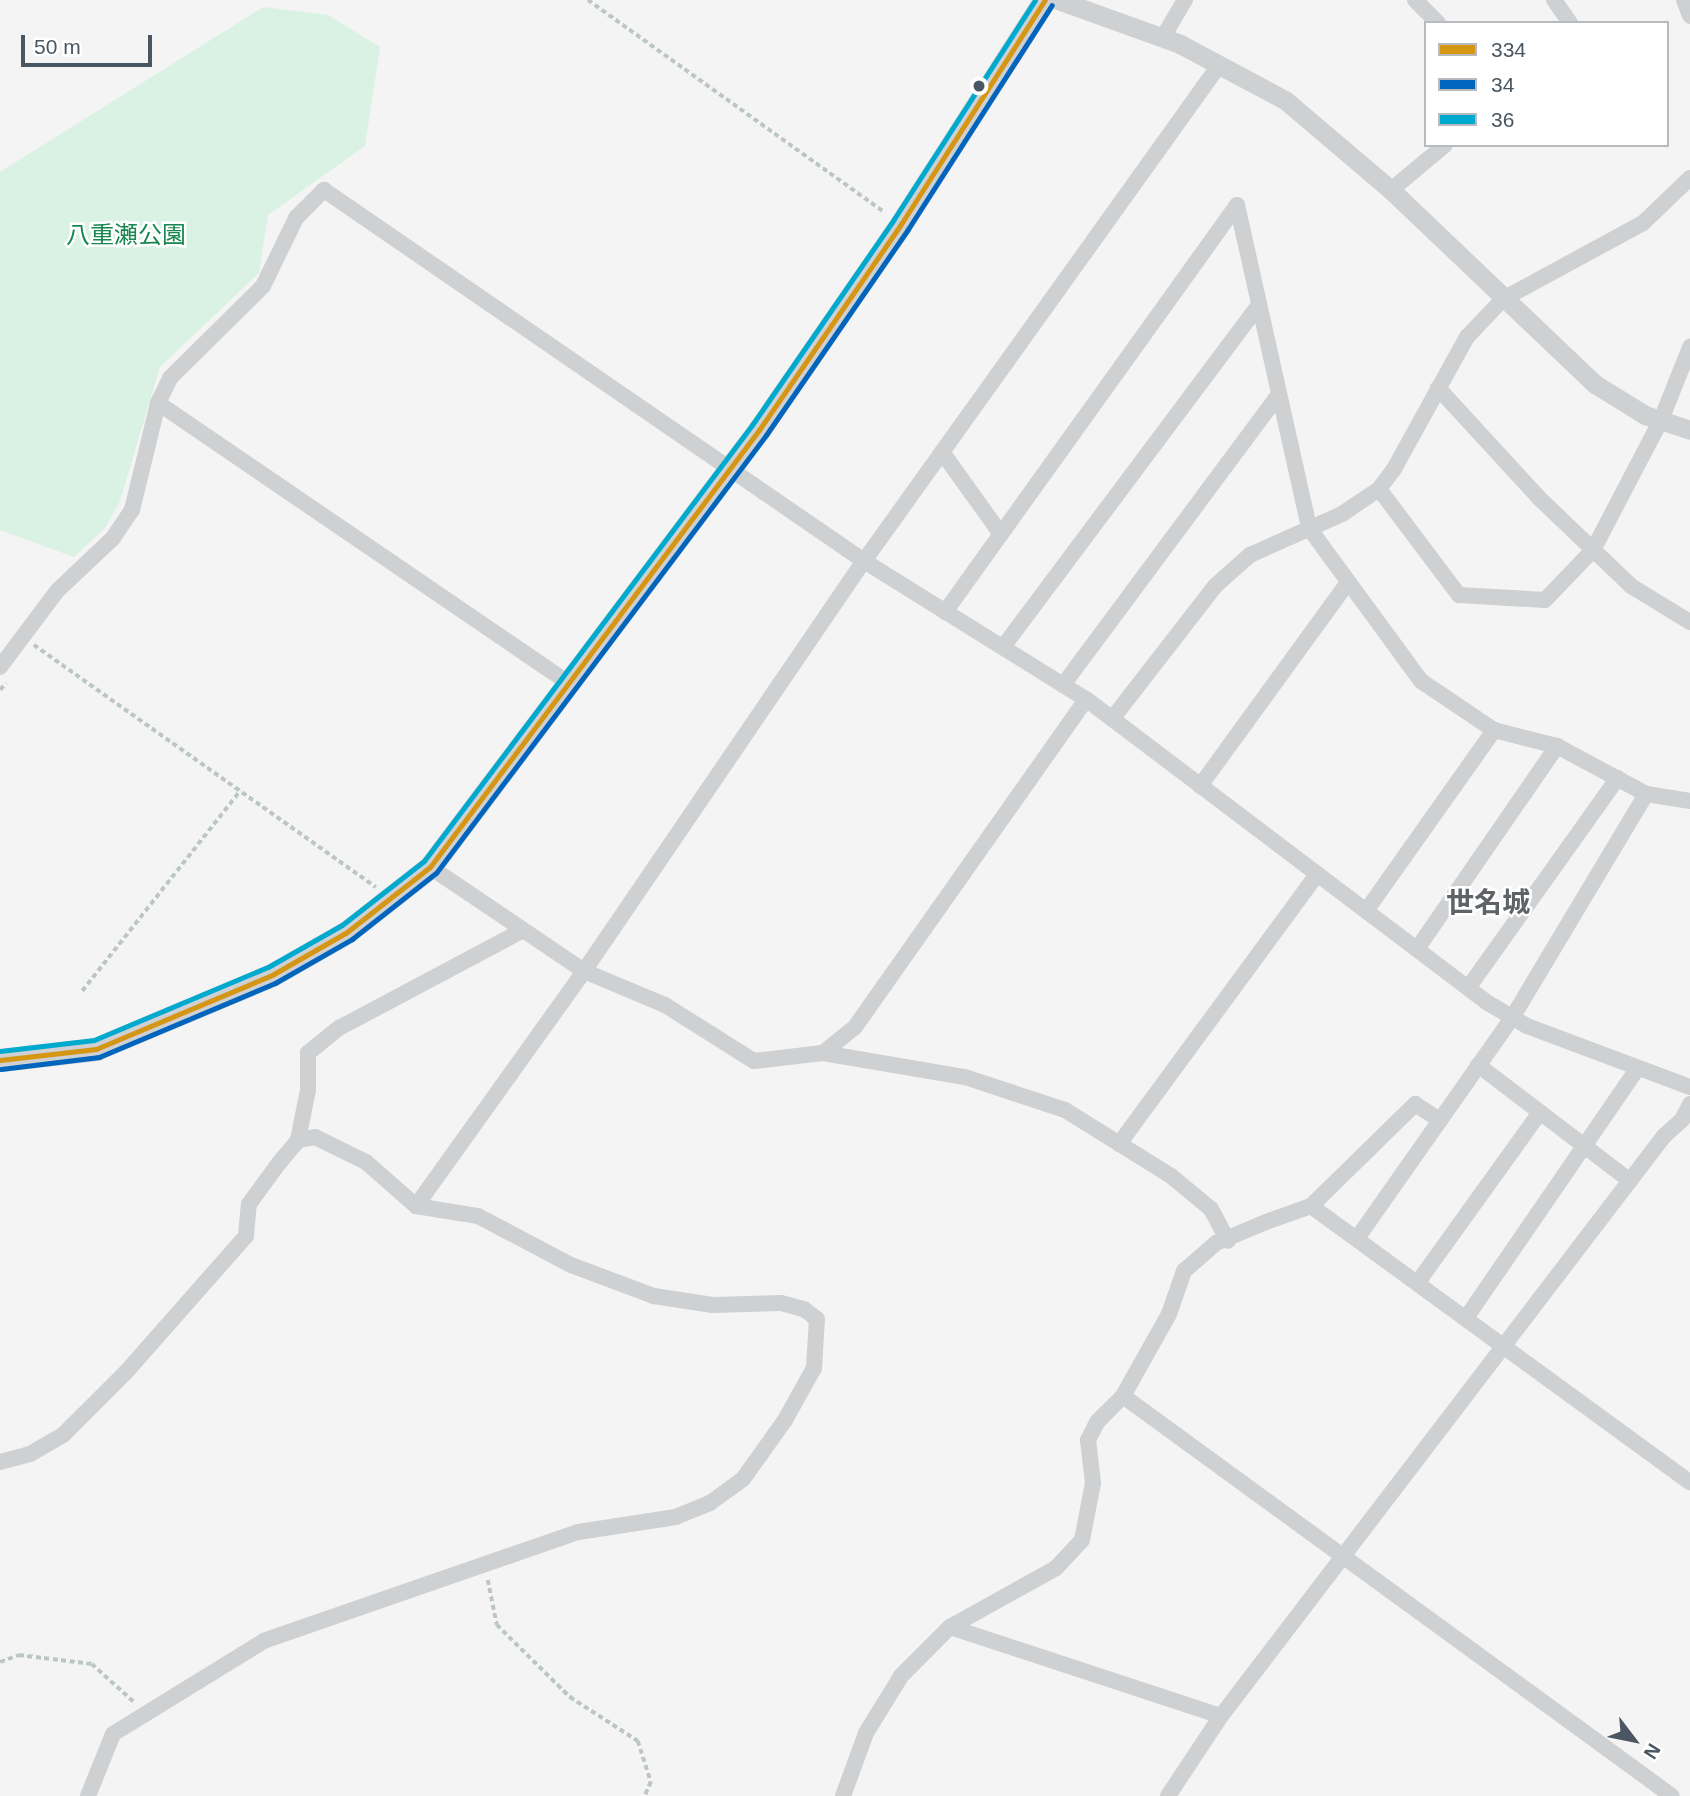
<!DOCTYPE html>
<html>
<head>
<meta charset="utf-8">
<style>
	body { margin:0 }
	#map { position:relative; width:1690px; height:1796px; overflow:hidden; background:#f4f4f4; font-family:Helvetica,"Noto Sans JP",sans-serif }
	div>[style] { position:absolute }
	[style*='--x'] { left:calc(var(--x)*1px); top:calc(var(--y)*1px); width:calc(var(--w)*1px); rotate:calc(var(--a)*1deg) }
	.green>* { inset:0; background:#d9f2e3 }
	.path>* { height:3.5px; margin-top:-1.75px; transform-origin:0; background:repeating-linear-gradient(90deg,#bcc7c4 0 5px,transparent 0 8.5px) }
	.minor>* { height:16px; margin:-8px; padding:0 8px; transform-origin:8px; border-radius:8px; background:#ced0d2 }
	.tertiary>* { height:19px; margin:-9.5px; padding:0 9.5px; transform-origin:9.5px; border-radius:9.5px; background:#ced0d2 }
	.secondary>* { height:23px; margin:-11.5px; padding:0 11.5px; transform-origin:11.5px; border-radius:11.5px; background:#ced0d4 }
	.bus-1>* { height:5px; margin:-2.5px; padding:0 2.5px; transform-origin:2.5px; border-radius:2.5px; background:#d49613 }
	.bus-2>* { height:5px; margin:-2.5px; padding:0 2.5px; transform-origin:2.5px; border-radius:2.5px; background:#0065bd }
	.bus-3>* { height:5px; margin:-2.5px; padding:0 2.5px; transform-origin:2.5px; border-radius:2.5px; background:#00a9ce }
	.dots>* { width:19px; height:19px; translate:-50% -50%; box-sizing:border-box; border:4px solid #fff; border-radius:50% }
	span { translate:-50% -50%; white-space:nowrap; text-align:center; line-height:1.15; -webkit-text-stroke:5px #fff; paint-order:stroke }
	.park-label { font-size:24px; color:#17864f }
	.quarter-label { font-size:28px; color:#5f6368; font-weight:700 }
	.legend { position:absolute; left:1424px; top:21px; width:245px; height:126px; box-sizing:border-box; background:#fff; border:2px solid #b7bbc0; margin:0; padding:9px 12px; list-style:none; font-size:21px; color:#4a5661 }
	.legend li { display:flex; align-items:center; gap:14px; height:35px }
	.legend b { width:35px; border:2px solid #b7bbc0 }
	.north { position:absolute; left:1599px; top:1705px; width:70px; height:70px; -webkit-text-stroke:5px #fff; paint-order:stroke; rotate:122deg; font-size:19px; font-weight:700; line-height:28px; text-align:center; color:#4a5661 }
	.north::after { content:''; display:block; margin:auto; width:24px; height:32px; background:#4a5661; clip-path:polygon(50% 0,100% 100%,50% 72%,0 100%) }
	.scale { position:absolute; left:21px; top:35px; width:131px; height:32px; box-sizing:border-box; border:4px solid #4a5661; border-top:0; padding-left:9px; font-size:21px; line-height:24px; white-space:nowrap; color:#4a5661; -webkit-text-stroke:5px #fff; paint-order:stroke }
</style>
</head>
<body>
<div id="map">
	<div class="green">
		<i style="clip-path:polygon(263px 7px,328px 15px,380px 47px,365px 146px,268px 215px,259px 273px,160px 367px,120px 501px,105px 528px,74px 557px,0 530px,0 172px)"></i>
	</div>
	<div class="path">
		<i style="--x:588;--y:0;--w:365;--a:35.6"></i>
		<i style="--x:34;--y:645;--w:419;--a:35.3"></i>
		<i style="--x:0;--y:690;--w:9;--a:-49"></i>
		<i style="--x:82;--y:991;--w:255;--a:-51.7"></i>
		<i style="--x:488;--y:1580;--w:46;--a:78.7"></i>
		<i style="--x:497;--y:1625;--w:103;--a:44.6"></i>
		<i style="--x:570;--y:1697;--w:81;--a:32.9"></i>
		<i style="--x:638;--y:1741;--w:43;--a:72.4"></i>
		<i style="--x:651;--y:1782;--w:15;--a:113"></i>
		<i style="--x:0;--y:1662;--w:20;--a:-20"></i>
		<i style="--x:19;--y:1655;--w:74;--a:7"></i>
		<i style="--x:92;--y:1664;--w:57;--a:42.1"></i>
	</div>
	<div class="minor">
		<i style="--x:1415;--y:0;--w:33;--a:45"></i>
		<i style="--x:1554;--y:0;--w:28;--a:55"></i>
		<i style="--x:1684;--y:0;--w:17;--a:69"></i>
		<i style="--x:1163;--y:37;--w:43;--a:-59.3"></i>
		<i style="--x:1391;--y:190;--w:70;--a:-39.8"></i>
		<i style="--x:1438;--y:388;--w:149;--a:47.4"></i>
		<i style="--x:1539;--y:498;--w:127;--a:43.7"></i>
		<i style="--x:1631;--y:586;--w:69;--a:31.4"></i>
		<i style="--x:158;--y:403;--w:28;--a:-64"></i>
		<i style="--x:170;--y:378;--w:131;--a:-44.7"></i>
		<i style="--x:263;--y:286;--w:76;--a:-64.1"></i>
		<i style="--x:296;--y:218;--w:40;--a:-45"></i>
		<i style="--x:324;--y:190;--w:655;--a:34.49"></i>
		<i style="--x:864;--y:561;--w:261;--a:31.9"></i>
		<i style="--x:1086;--y:699;--w:504;--a:37.1"></i>
		<i style="--x:1488;--y:1003;--w:45;--a:30.5"></i>
		<i style="--x:1527;--y:1026;--w:174;--a:20.5"></i>
		<i style="--x:942;--y:452;--w:101;--a:54.3"></i>
		<i style="--x:1379;--y:489;--w:133;--a:53"></i>
		<i style="--x:1459;--y:595;--w:86;--a:3.3"></i>
		<i style="--x:1545;--y:600;--w:69;--a:-46.2"></i>
		<i style="--x:1593;--y:550;--w:147;--a:-62.4"></i>
		<i style="--x:1661;--y:420;--w:79;--a:-68.3"></i>
		<i style="--x:945;--y:612;--w:501;--a:-54.34"></i>
		<i style="--x:1237;--y:205;--w:331;--a:77.4"></i>
		<i style="--x:1309;--y:528;--w:190;--a:53.8"></i>
		<i style="--x:1421;--y:681;--w:88;--a:33.9"></i>
		<i style="--x:1494;--y:730;--w:65;--a:14.3"></i>
		<i style="--x:1557;--y:746;--w:101;--a:28.3"></i>
		<i style="--x:1646;--y:794;--w:45;--a:9"></i>
		<i style="--x:1003;--y:647;--w:427;--a:-53.2"></i>
		<i style="--x:0;--y:667;--w:95;--a:-53.1"></i>
		<i style="--x:57;--y:591;--w:77;--a:-43.4"></i>
		<i style="--x:113;--y:538;--w:34;--a:-56"></i>
		<i style="--x:132;--y:510;--w:110;--a:-76.3"></i>
		<i style="--x:158;--y:403;--w:496;--a:34.3"></i>
		<i style="--x:1063;--y:685;--w:362;--a:-53.4"></i>
		<i style="--x:1112;--y:719;--w:168;--a:-52.2"></i>
		<i style="--x:1215;--y:586;--w:47;--a:-41.5"></i>
		<i style="--x:1250;--y:555;--w:101;--a:-24"></i>
		<i style="--x:1342;--y:514;--w:45;--a:-34"></i>
		<i style="--x:1379;--y:489;--w:25;--a:-53"></i>
		<i style="--x:1394;--y:469;--w:151;--a:-61.1"></i>
		<i style="--x:1467;--y:337;--w:52;--a:-46.5"></i>
		<i style="--x:1503;--y:299;--w:159;--a:-28.5"></i>
		<i style="--x:1643;--y:223;--w:65;--a:-43.8"></i>
		<i style="--x:1200;--y:786;--w:252;--a:-54"></i>
		<i style="--x:430;--y:867;--w:186;--a:34"></i>
		<i style="--x:584;--y:971;--w:88;--a:22.8"></i>
		<i style="--x:665;--y:1005;--w:105;--a:32.2"></i>
		<i style="--x:754;--y:1061;--w:69;--a:-6.6"></i>
		<i style="--x:823;--y:1053;--w:41;--a:-39.1"></i>
		<i style="--x:855;--y:1027;--w:401;--a:-54.8"></i>
		<i style="--x:1366;--y:911;--w:222;--a:-54.7"></i>
		<i style="--x:1417;--y:949;--w:247;--a:-55.4"></i>
		<i style="--x:1468;--y:988;--w:258;--a:-54.5"></i>
		<i style="--x:823;--y:1053;--w:144;--a:9.6"></i>
		<i style="--x:965;--y:1077;--w:105;--a:18.3"></i>
		<i style="--x:1065;--y:1110;--w:125;--a:31.9"></i>
		<i style="--x:1171;--y:1176;--w:52;--a:39.5"></i>
		<i style="--x:1211;--y:1209;--w:36;--a:62"></i>
		<i style="--x:1478;--y:1065;--w:191;--a:37.3"></i>
		<i style="--x:298;--y:1140;--w:51;--a:-78.7"></i>
		<i style="--x:308;--y:1090;--w:37;--a:-90"></i>
		<i style="--x:308;--y:1053;--w:40;--a:-39"></i>
		<i style="--x:339;--y:1028;--w:208;--a:-28"></i>
		<i style="--x:1119;--y:1144;--w:335;--a:-53.7"></i>
		<i style="--x:416;--y:1206;--w:289;--a:-54.4"></i>
		<i style="--x:584;--y:971;--w:496;--a:-55.7"></i>
		<i style="--x:864;--y:561;--w:611;--a:-54.39"></i>
		<i style="--x:1311;--y:1206;--w:146;--a:-44.4"></i>
		<i style="--x:1415;--y:1104;--w:30;--a:33"></i>
		<i style="--x:1358;--y:1237;--w:268;--a:-54.9"></i>
		<i style="--x:1512;--y:1018;--w:261;--a:-59.1"></i>
		<i style="--x:1418;--y:1282;--w:209;--a:-54.3"></i>
		<i style="--x:1466;--y:1318;--w:303;--a:-55.5"></i>
		<i style="--x:1123;--y:1396;--w:679;--a:36.08"></i>
		<i style="--x:0;--y:1462;--w:31;--a:-15"></i>
		<i style="--x:30;--y:1454;--w:39;--a:-30"></i>
		<i style="--x:64;--y:1434;--w:89;--a:-45"></i>
		<i style="--x:127;--y:1371;--w:180;--a:-48.6"></i>
		<i style="--x:246;--y:1236;--w:32;--a:-85"></i>
		<i style="--x:249;--y:1204;--w:51;--a:-53.8"></i>
		<i style="--x:279;--y:1163;--w:30;--a:-50"></i>
		<i style="--x:298;--y:1140;--w:17;--a:-10"></i>
		<i style="--x:315;--y:1137;--w:57;--a:26.1"></i>
		<i style="--x:366;--y:1162;--w:67;--a:41.3"></i>
		<i style="--x:416;--y:1206;--w:63;--a:9.2"></i>
		<i style="--x:478;--y:1216;--w:105;--a:27.8"></i>
		<i style="--x:571;--y:1265;--w:89;--a:20.5"></i>
		<i style="--x:654;--y:1296;--w:59;--a:8.8"></i>
		<i style="--x:712;--y:1305;--w:69;--a:-1.7"></i>
		<i style="--x:781;--y:1303;--w:24;--a:15"></i>
		<i style="--x:804;--y:1309;--w:16;--a:38"></i>
		<i style="--x:817;--y:1319;--w:49;--a:93.5"></i>
		<i style="--x:814;--y:1368;--w:60;--a:119.1"></i>
		<i style="--x:785;--y:1420;--w:72;--a:125.4"></i>
		<i style="--x:743;--y:1479;--w:41;--a:144"></i>
		<i style="--x:710;--y:1503;--w:37;--a:158"></i>
		<i style="--x:676;--y:1517;--w:99;--a:171.3"></i>
		<i style="--x:578;--y:1532;--w:332;--a:160.9"></i>
		<i style="--x:264;--y:1641;--w:177;--a:148.4"></i>
		<i style="--x:113;--y:1734;--w:67;--a:112"></i>
		<i style="--x:950;--y:1627;--w:285;--a:18.2"></i>
		<i style="--x:843;--y:1796;--w:67;--a:-69.9"></i>
		<i style="--x:866;--y:1733;--w:67;--a:-58.4"></i>
		<i style="--x:901;--y:1676;--w:69;--a:-45"></i>
		<i style="--x:950;--y:1627;--w:121;--a:-29.1"></i>
		<i style="--x:1056;--y:1568;--w:38;--a:-47"></i>
		<i style="--x:1082;--y:1540;--w:58;--a:-79.1"></i>
		<i style="--x:1093;--y:1483;--w:43;--a:-96.6"></i>
		<i style="--x:1088;--y:1440;--w:20;--a:-63"></i>
		<i style="--x:1097;--y:1422;--w:37;--a:-45"></i>
		<i style="--x:1123;--y:1396;--w:94;--a:-60.7"></i>
		<i style="--x:1169;--y:1314;--w:46;--a:-70.8"></i>
		<i style="--x:1184;--y:1271;--w:43;--a:-41.2"></i>
		<i style="--x:1216;--y:1243;--w:54;--a:-22.8"></i>
		<i style="--x:1266;--y:1222;--w:48;--a:-19.6"></i>
		<i style="--x:1311;--y:1206;--w:469;--a:36.1"></i>
		<i style="--x:1168;--y:1796;--w:96;--a:-56.5"></i>
		<i style="--x:1221;--y:1716;--w:730;--a:-52.63"></i>
		<i style="--x:1664;--y:1136;--w:24;--a:-42"></i>
		<i style="--x:1682;--y:1120;--w:18;--a:-63"></i>
	</div>
	<div class="tertiary">
		<i style="--x:1058;--y:0;--w:130;--a:19.8"></i>
		<i style="--x:1180;--y:44;--w:119;--a:28.1"></i>
		<i style="--x:1285;--y:100;--w:139;--a:40.3"></i>
		<i style="--x:1391;--y:190;--w:282;--a:43.6"></i>
		<i style="--x:1595;--y:384;--w:59;--a:31.8"></i>
		<i style="--x:1645;--y:415;--w:47;--a:18.4"></i>
	</div>
	<div class="secondary">
		<i style="--x:0;--y:1060;--w:97;--a:-6.5"></i>
		<i style="--x:96;--y:1049;--w:191;--a:-22.8"></i>
		<i style="--x:272;--y:975;--w:86;--a:-29.8"></i>
		<i style="--x:347;--y:932;--w:105;--a:-38.1"></i>
		<i style="--x:430;--y:867;--w:547;--a:-53.03"></i>
		<i style="--x:759;--y:430;--w:250;--a:-55.4"></i>
		<i style="--x:901;--y:224;--w:266;--a:-57.3"></i>
	</div>
	<div class="bus-1">
		<i style="--x:0;--y:1060;--w:97;--a:-6.5"></i>
		<i style="--x:96;--y:1049;--w:191;--a:-22.8"></i>
		<i style="--x:272;--y:975;--w:86;--a:-29.8"></i>
		<i style="--x:347;--y:932;--w:105;--a:-38.1"></i>
		<i style="--x:430;--y:867;--w:547;--a:-53.03"></i>
		<i style="--x:759;--y:430;--w:250;--a:-55.4"></i>
		<i style="--x:901;--y:224;--w:266;--a:-57.3"></i>
	</div>
	<div class="bus-2">
		<i style="--x:1;--y:1069;--w:99;--a:-7"></i>
		<i style="--x:99;--y:1057;--w:191;--a:-22.8"></i>
		<i style="--x:275;--y:983;--w:89;--a:-29.7"></i>
		<i style="--x:352;--y:939;--w:107;--a:-38.2"></i>
		<i style="--x:436;--y:873;--w:548;--a:-53"></i>
		<i style="--x:766;--y:435;--w:250;--a:-55.4"></i>
		<i style="--x:908;--y:229;--w:266;--a:-57.3"></i>
	</div>
	<div class="bus-3">
		<i style="--x:0;--y:1051;--w:95;--a:-6.7"></i>
		<i style="--x:94;--y:1040;--w:189;--a:-22.8"></i>
		<i style="--x:268;--y:967;--w:85;--a:-29.6"></i>
		<i style="--x:342;--y:925;--w:104;--a:-38"></i>
		<i style="--x:424;--y:861;--w:546;--a:-53.05"></i>
		<i style="--x:752;--y:425;--w:250;--a:-55.4"></i>
		<i style="--x:894;--y:219;--w:260;--a:-57.2"></i>
	</div>
	<div class="dots">
		<i style="left:979px;top:86px;background:#4a5661"></i>
	</div>
	<div class="park-label">
		<span style="left:126px;top:235px">八重瀬公園</span>
	</div>
	<div class="quarter-label">
		<span style="left:1488px;top:903px">世名城</span>
	</div>
	<ul class="legend">
	<li><b style="height:9px;background:#d49613"></b>334</li>
	<li><b style="height:9px;background:#0065bd"></b>34</li>
	<li><b style="height:9px;background:#00a9ce"></b>36</li>
	</ul>
	<div class="north">N</div>
	<div class="scale">50 m</div>
</div>
</body>
</html>
